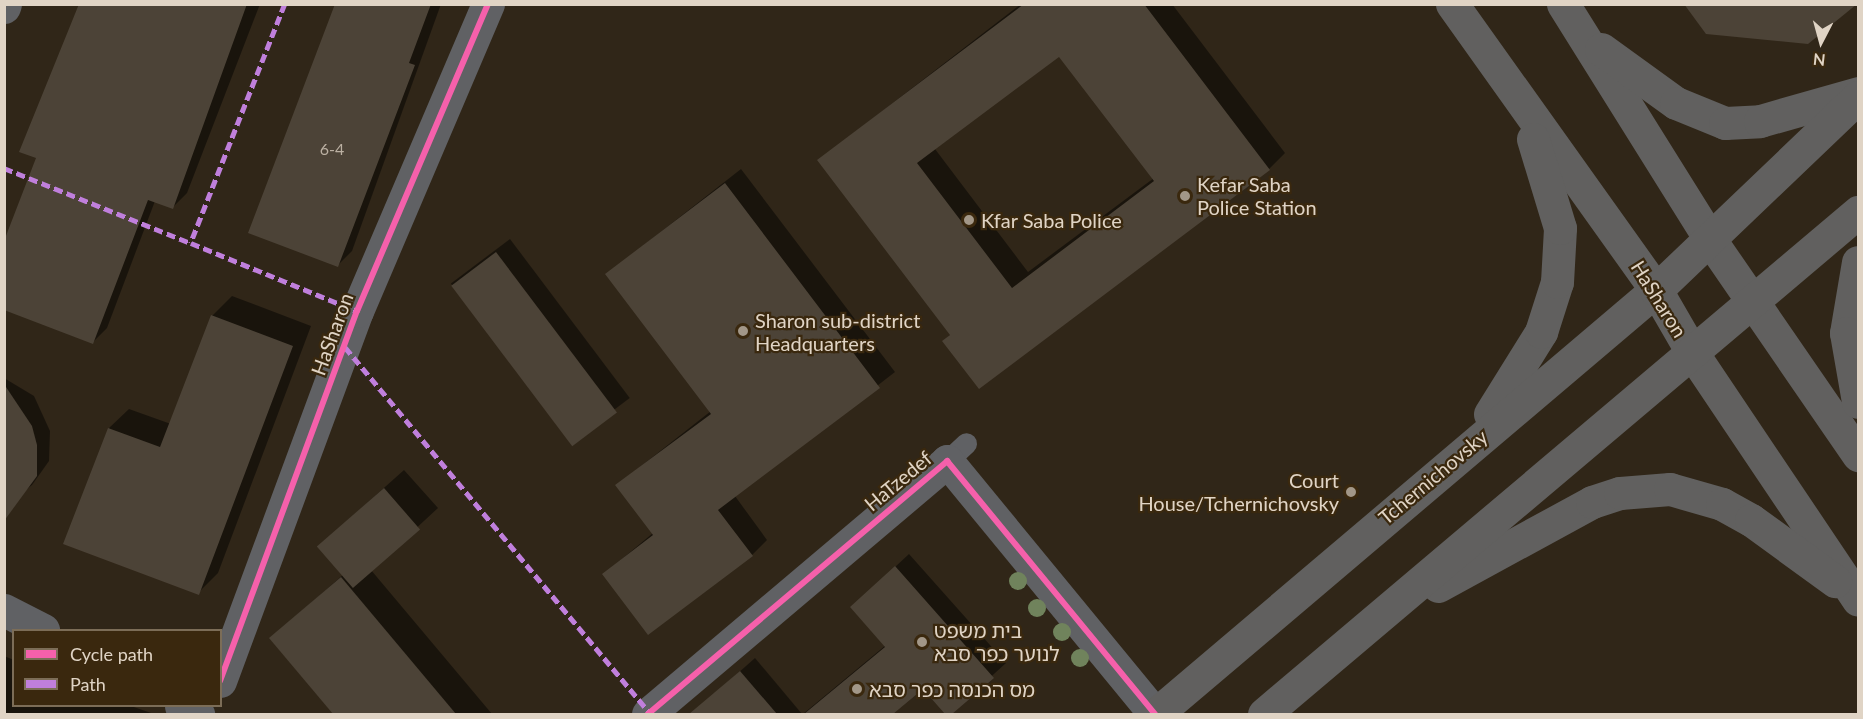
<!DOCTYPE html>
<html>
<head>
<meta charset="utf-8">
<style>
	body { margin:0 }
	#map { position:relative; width:1863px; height:719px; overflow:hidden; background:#302618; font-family:Lato,"Noto Sans Hebrew",sans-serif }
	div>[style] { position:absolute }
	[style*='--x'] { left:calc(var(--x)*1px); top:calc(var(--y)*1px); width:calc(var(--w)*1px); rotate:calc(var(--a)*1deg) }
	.shadow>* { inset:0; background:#0007; transform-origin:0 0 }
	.building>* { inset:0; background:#4c4337; transform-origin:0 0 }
	.service>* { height:21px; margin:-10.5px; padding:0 10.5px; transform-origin:10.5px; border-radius:10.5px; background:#606164 }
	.minor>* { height:33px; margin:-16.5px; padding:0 16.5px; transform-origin:16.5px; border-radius:16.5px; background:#606164 }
	.tertiary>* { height:33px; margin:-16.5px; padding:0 16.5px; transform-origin:16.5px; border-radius:16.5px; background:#606164 }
	.primary>* { height:33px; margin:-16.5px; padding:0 16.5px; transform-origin:16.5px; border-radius:16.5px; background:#61605f }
	.quiet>* { height:4.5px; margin-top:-2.25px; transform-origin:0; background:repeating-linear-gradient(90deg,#c07fdc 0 9px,transparent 0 13.5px) }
	.cycleway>* { height:6px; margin:-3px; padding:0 3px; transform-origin:3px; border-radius:3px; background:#f560ab }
	.trees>* { width:18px; height:18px; margin:-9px; border-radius:50%; background:#70835c }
	.dots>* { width:16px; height:16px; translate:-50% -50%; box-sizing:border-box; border:3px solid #3a280e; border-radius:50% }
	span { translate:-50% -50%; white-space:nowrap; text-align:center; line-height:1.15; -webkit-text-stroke:4.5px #3a280e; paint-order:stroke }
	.number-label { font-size:16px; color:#bbb0a2 }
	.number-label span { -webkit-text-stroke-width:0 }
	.poi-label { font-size:20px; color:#e0d4c5 }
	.left { translate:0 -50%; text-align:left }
	.right { translate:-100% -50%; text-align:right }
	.street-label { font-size:20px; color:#e0d4c5 }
	.frame { position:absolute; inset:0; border:6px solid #e0d4c5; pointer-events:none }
	.legend { position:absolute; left:12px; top:629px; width:210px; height:78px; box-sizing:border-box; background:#3a280e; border:2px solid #7c6d57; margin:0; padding:8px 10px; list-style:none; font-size:18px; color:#e0d4c5 }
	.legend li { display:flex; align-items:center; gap:12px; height:30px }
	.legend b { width:30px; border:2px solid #7c6d57 }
	.north { position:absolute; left:1791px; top:12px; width:60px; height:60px; -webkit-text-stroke:4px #3a280e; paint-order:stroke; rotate:186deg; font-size:16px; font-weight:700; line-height:24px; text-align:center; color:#e0d4c5 }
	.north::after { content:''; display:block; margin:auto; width:21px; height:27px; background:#e0d4c5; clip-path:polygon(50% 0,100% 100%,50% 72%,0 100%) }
</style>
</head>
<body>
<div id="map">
	<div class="shadow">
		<i style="clip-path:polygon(80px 4px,260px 4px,187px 193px,173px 207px,155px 201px,107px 328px,93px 342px,38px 157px)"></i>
		<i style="clip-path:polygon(337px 4px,441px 4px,352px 251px,338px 265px)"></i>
		<i style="clip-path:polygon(evenodd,1021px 4px,1172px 4px,1285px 153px,1269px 169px,944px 341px,951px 334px,819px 160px,1021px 4px,1059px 55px,1154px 178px,1028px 272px,935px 149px,1059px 55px)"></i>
		<i style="clip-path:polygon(741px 169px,895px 372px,735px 496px,767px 540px,752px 555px,604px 574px,653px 533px,617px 485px,711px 411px,607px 274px)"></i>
		<i style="left:510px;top:239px;width:199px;height:74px;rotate:53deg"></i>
		<i style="clip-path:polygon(232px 296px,311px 326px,218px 573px,198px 593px,109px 428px,129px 409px,171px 424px,212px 316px)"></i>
		<i style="clip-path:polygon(4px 378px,34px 396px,50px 431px,49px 461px,32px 485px,4px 507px)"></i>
		<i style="clip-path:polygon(404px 470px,438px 508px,371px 570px,492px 714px,335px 714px,271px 638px,344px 574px,319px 546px)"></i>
		<i style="clip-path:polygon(909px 554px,1006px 663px,950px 714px,923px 687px,890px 714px,803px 714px,886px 645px,852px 607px)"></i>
		<i style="clip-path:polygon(4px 656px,14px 660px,14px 706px,131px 706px,154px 714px,4px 714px)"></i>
		<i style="clip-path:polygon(755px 658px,802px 714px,709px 714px,702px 705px)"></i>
	</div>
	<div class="building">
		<i style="clip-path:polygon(79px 4px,247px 4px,173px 209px,148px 200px,93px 344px,4px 310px,4px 241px,36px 158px,19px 152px)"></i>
		<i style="clip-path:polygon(335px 4px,431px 4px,409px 63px,415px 65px,338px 267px,248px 233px)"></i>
		<i style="clip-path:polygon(evenodd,1024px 4px,1144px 4px,1270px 170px,979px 389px,942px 341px,950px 335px,817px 160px,1024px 4px,1059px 57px,1154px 181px,1012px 288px,917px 163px,1059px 57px)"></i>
		<i style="clip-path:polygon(1684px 4px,1857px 4px,1808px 44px,1706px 34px)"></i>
		<i style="clip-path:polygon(725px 183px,880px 388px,718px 510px,753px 556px,648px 635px,602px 574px,653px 535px,615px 485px,711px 414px,605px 274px)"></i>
		<i style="left:496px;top:252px;width:201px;height:56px;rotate:53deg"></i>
		<i style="clip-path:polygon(211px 315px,293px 346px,199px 595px,63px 544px,108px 428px,160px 447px)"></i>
		<i style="clip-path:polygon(4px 384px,32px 426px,37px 445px,37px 476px,4px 521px)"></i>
		<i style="left:384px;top:488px;width:55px;height:89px;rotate:49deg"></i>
		<i style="clip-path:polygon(895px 566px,994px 678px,952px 714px,945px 714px,923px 689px,893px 714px,804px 714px,885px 647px,850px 607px)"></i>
		<i style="clip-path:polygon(341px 577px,456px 714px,333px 714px,269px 638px)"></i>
		<i style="clip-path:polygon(740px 671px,777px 714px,689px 714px)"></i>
	</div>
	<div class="service">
		<i style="--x:947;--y:461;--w:26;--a:-43"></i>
	</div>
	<div class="minor">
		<i style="--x:4;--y:7;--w:3;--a:-72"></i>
		<i style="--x:220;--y:681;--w:395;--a:-69.7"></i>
		<i style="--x:357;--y:311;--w:334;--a:-66.9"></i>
		<i style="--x:648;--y:714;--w:392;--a:-40.2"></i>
		<i style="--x:947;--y:461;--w:328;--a:50.6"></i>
	</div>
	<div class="tertiary">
		<i style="--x:4;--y:610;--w:44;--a:27.1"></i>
		<i style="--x:181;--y:706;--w:19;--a:25"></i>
	</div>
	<div class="primary">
		<i style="--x:1452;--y:4;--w:351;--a:54.5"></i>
		<i style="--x:1656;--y:290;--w:74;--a:60"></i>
		<i style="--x:1693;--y:354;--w:296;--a:56.1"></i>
		<i style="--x:1563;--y:4;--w:279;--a:58"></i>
		<i style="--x:1711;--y:241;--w:260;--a:55.5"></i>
		<i style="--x:1601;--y:49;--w:92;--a:35.8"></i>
		<i style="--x:1676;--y:103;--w:53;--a:22.2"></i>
		<i style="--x:1725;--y:123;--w:35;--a:-3"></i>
		<i style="--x:1760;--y:121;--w:102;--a:-15.9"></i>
		<i style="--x:1858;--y:262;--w:72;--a:99.6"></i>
		<i style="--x:1846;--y:333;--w:70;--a:80.1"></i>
		<i style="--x:1490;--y:414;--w:97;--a:-58.1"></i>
		<i style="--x:1541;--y:332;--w:52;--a:-72.3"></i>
		<i style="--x:1557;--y:282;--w:54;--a:-86.8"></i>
		<i style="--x:1560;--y:228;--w:93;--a:-106.9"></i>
		<i style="--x:1438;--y:586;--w:175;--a:-28.6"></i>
		<i style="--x:1592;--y:502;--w:29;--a:-18"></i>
		<i style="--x:1620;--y:493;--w:50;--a:-4.6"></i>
		<i style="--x:1670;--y:489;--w:54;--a:16.1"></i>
		<i style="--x:1722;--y:504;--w:33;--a:29"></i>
		<i style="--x:1751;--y:520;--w:104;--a:36"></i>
		<i style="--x:1156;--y:714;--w:656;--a:-40.3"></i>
		<i style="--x:1656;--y:290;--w:279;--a:-43.7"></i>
		<i style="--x:1264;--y:714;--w:778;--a:-40.2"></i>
	</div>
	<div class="quiet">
		<i style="--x:285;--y:4;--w:257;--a:111.5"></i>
		<i style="--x:191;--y:243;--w:179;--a:22.3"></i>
		<i style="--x:4;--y:168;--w:201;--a:21.9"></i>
		<i style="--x:345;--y:347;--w:476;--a:50.2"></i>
	</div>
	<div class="cycleway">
		<i style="--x:220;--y:681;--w:395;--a:-69.7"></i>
		<i style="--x:357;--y:311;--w:334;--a:-66.9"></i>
		<i style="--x:648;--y:714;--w:392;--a:-40.2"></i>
		<i style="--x:947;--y:461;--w:328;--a:50.6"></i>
	</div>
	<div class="trees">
		<i style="left:1018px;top:581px"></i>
		<i style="left:1037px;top:608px"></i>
		<i style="left:1062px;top:632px"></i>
		<i style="left:1080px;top:658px"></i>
	</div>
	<div class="dots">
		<i style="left:1185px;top:196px;background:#a29788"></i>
		<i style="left:969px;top:220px;background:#a29788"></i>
		<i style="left:743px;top:331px;background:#a29788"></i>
		<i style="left:1351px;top:492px;background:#a29788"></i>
		<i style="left:922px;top:642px;background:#a29788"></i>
		<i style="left:857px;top:689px;background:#a29788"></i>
	</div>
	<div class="number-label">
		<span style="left:332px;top:149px">6-4</span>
	</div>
	<div class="poi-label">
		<span class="left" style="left:1197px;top:196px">Kefar Saba<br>Police Station</span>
		<span class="left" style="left:981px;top:220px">Kfar Saba Police</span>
		<span class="left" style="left:755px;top:332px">Sharon sub-district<br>Headquarters</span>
		<span class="right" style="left:1339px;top:492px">Court<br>House/Tchernichovsky</span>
		<span class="left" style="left:934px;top:642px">בית משפט<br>לנוער כפר סבא</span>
		<span class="left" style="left:869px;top:689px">מס הכנסה כפר סבא</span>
	</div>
	<div class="street-label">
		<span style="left:1659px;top:299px;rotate:58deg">HaSharon</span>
		<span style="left:332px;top:334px;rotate:-70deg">HaSharon</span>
		<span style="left:1433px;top:477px;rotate:-40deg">Tchernichovsky</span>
		<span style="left:898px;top:481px;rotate:-40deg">HaTzedef</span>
	</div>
	<div class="frame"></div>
	<ul class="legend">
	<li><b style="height:8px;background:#f560ab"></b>Cycle path</li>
	<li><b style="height:8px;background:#c07fdc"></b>Path</li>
	</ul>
	<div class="north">N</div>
</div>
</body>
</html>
